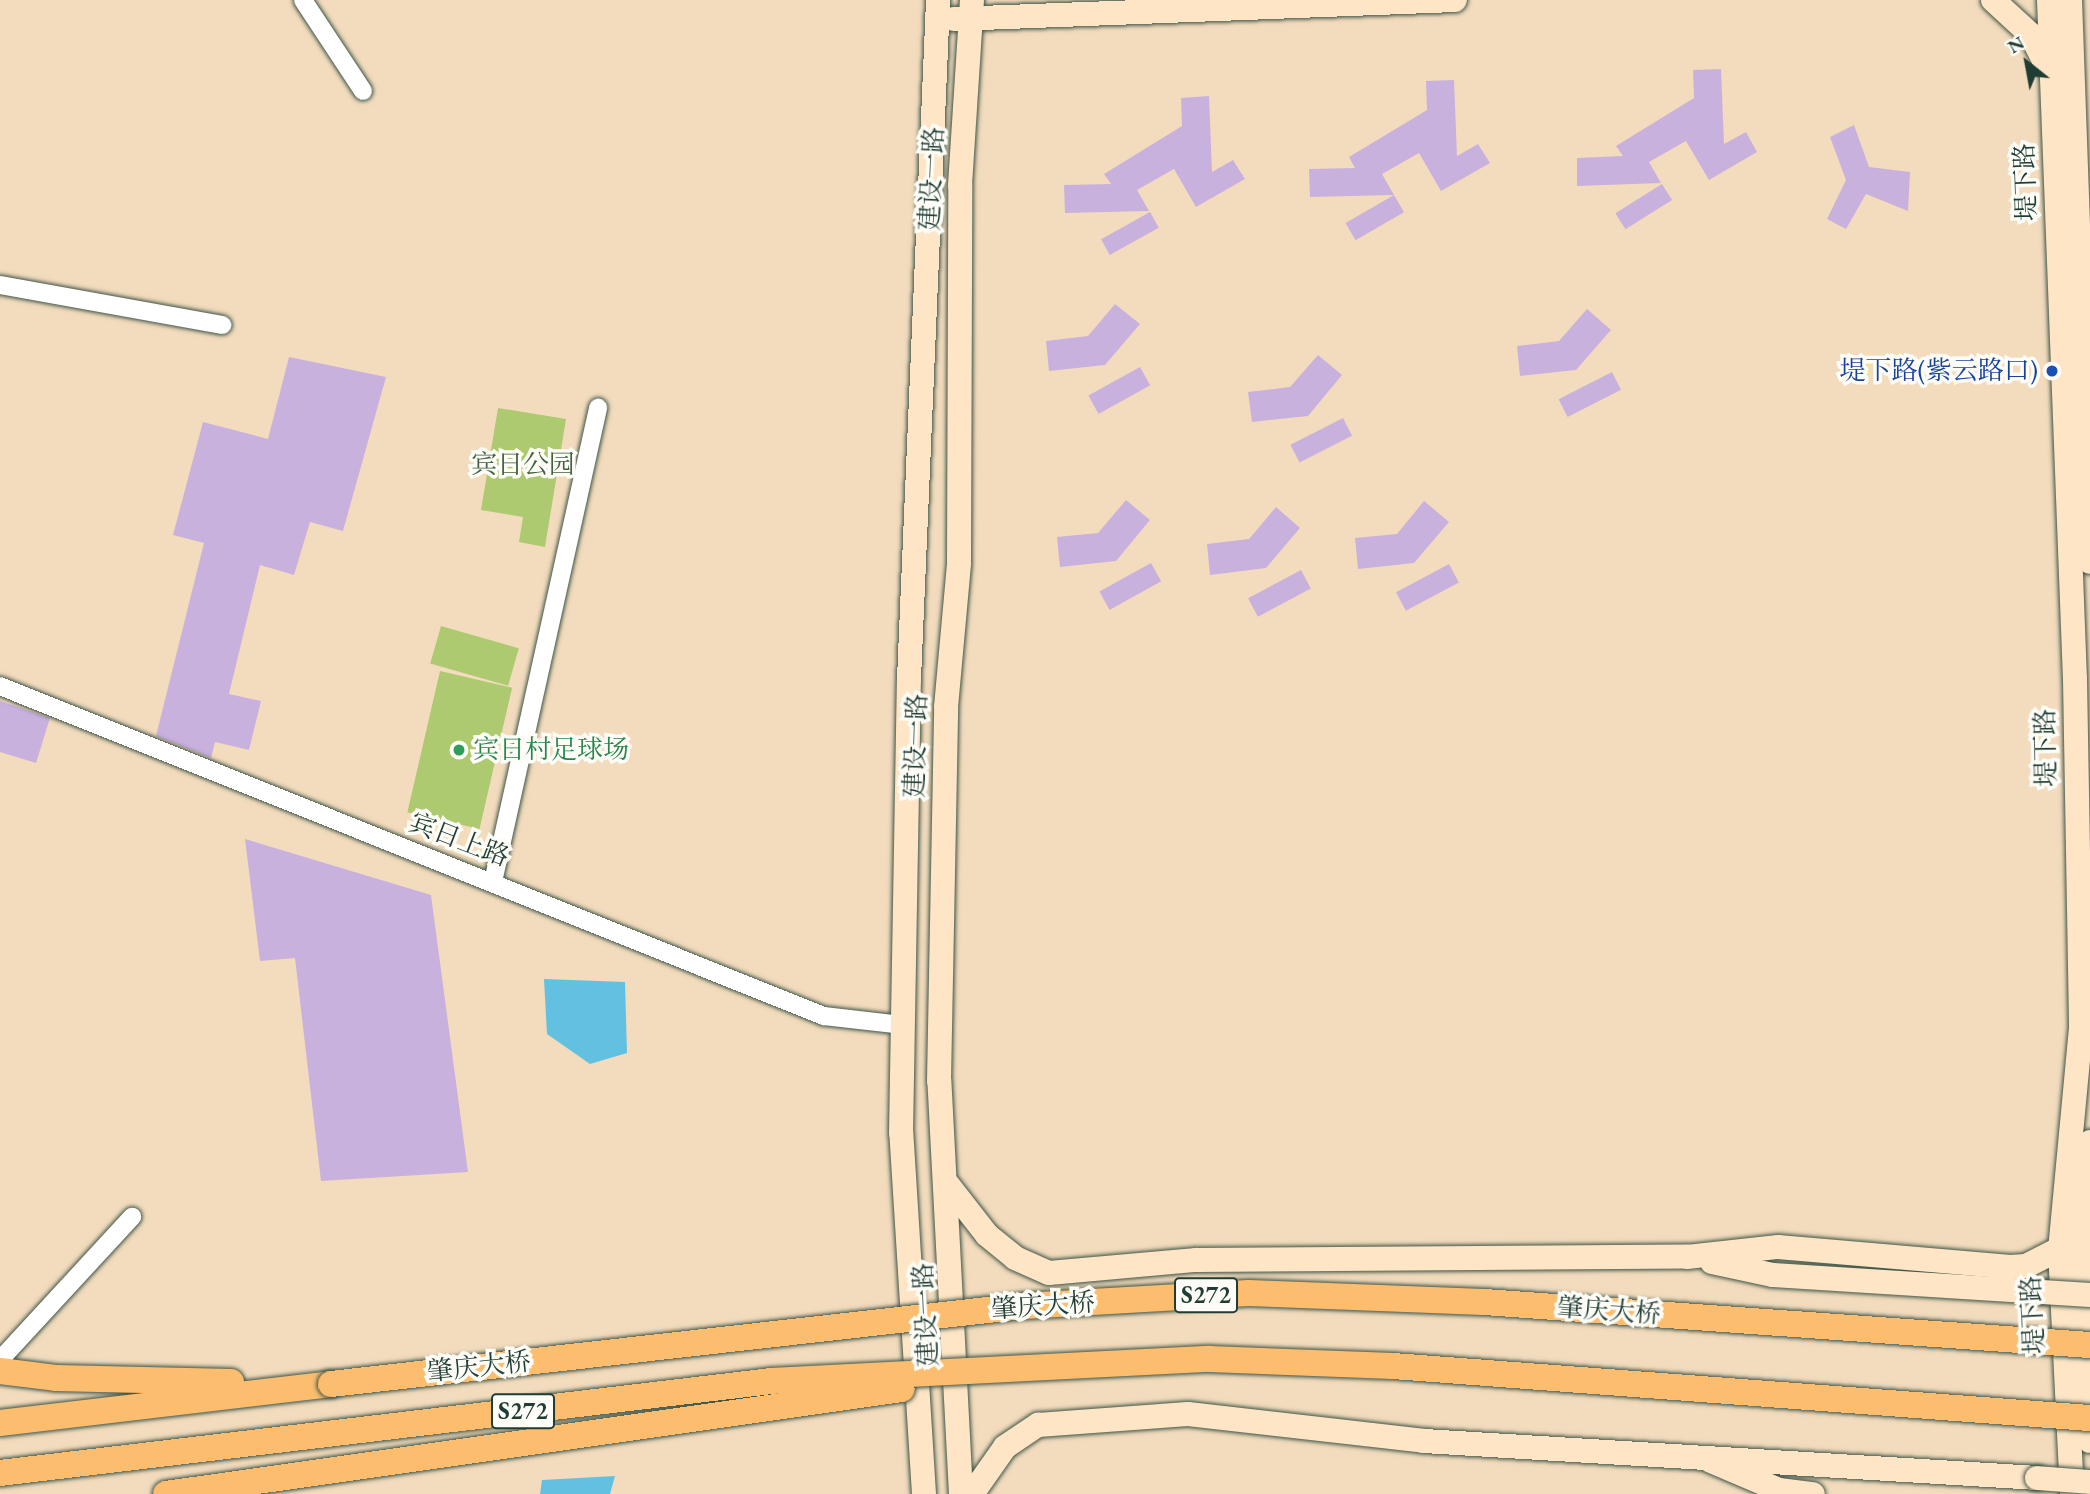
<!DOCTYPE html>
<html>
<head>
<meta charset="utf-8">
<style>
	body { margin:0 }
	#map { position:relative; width:2090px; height:1494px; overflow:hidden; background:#f3dcbd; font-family:"EB Garamond","Noto Serif SC",serif }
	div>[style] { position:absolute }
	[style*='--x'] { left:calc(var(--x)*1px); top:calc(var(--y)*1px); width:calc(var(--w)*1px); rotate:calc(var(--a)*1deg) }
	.green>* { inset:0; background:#adca70; transform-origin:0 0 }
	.water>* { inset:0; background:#62c1e0 }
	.building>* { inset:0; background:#c9b1de; transform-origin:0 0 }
	.roads { filter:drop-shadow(0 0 2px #3f5549) drop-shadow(0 0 2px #3f5549) }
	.street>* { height:18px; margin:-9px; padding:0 9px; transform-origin:9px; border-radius:9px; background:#fff }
	.secondary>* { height:24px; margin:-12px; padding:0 12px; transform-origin:12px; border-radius:12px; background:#fee5c5 }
	.primary>* { height:26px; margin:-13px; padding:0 13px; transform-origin:13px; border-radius:13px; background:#fcbd6e }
	.bridges { filter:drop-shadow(0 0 2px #3f5549) drop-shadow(0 0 2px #3f5549) }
	.secondary-bridge>* { height:24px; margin:-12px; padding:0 12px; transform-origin:12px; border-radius:12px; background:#fee5c5 }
	.primary-bridge>* { height:26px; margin:-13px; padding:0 13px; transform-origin:13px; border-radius:13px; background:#fcbd6e }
	.dots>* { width:19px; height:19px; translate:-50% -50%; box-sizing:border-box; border:4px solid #fdfcf7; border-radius:50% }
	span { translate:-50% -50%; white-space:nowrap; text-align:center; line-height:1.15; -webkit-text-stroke:7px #fdfcf7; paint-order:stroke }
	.shield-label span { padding:2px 5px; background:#fdfcf7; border:2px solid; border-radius:5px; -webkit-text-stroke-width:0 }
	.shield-label { font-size:24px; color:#1f3d34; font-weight:700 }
	.street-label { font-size:26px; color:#1f3d34 }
	.transit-label { font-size:26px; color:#164399 }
	.right { translate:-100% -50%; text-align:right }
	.park-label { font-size:26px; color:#426043 }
	.leisure-label { font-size:26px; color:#27864d }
	.left { translate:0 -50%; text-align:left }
	.north { position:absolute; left:1992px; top:28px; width:70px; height:70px; -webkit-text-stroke:5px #fdfcf7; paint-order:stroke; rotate:329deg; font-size:19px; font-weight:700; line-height:28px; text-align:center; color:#1f3d34 }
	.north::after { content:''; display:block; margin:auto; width:24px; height:32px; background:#1f3d34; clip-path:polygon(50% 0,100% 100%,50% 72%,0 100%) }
</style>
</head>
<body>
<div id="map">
	<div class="green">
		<i style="clip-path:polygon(498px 408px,566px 419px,545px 547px,519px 542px,523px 517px,481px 510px)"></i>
		<i style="left:441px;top:626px;width:81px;height:39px;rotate:16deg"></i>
		<i style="left:440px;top:671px;width:74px;height:145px;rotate:13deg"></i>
	</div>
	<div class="water">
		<i style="clip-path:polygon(544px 979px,625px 982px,627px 1053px,590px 1064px,547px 1034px)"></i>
		<i style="clip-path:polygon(615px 1476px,610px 1494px,540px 1494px,542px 1480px)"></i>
	</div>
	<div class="building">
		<i style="clip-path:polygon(1721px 69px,1724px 144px,1746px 132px,1757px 152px,1709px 180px,1686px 141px,1649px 162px,1661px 183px,1577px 186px,1577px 158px,1623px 156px,1616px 146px,1694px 98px,1693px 70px)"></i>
		<i style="clip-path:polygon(1454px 80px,1457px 156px,1478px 144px,1490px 163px,1441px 191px,1419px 153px,1382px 174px,1394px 195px,1310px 197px,1309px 169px,1355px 168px,1349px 157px,1427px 110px,1426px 81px)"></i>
		<i style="clip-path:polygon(1209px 96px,1212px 172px,1233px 160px,1245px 179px,1196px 207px,1174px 169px,1137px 190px,1149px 211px,1065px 213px,1064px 185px,1111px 184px,1104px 174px,1182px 126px,1181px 98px)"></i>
		<i style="clip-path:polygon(1854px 125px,1869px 167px,1910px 172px,1908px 211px,1866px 194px,1846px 229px,1827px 219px,1846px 180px,1830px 137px)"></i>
		<i style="left:1662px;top:184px;width:19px;height:55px;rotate:58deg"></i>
		<i style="left:1394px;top:195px;width:20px;height:56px;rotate:60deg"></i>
		<i style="left:1150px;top:212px;width:18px;height:56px;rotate:61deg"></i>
		<i style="clip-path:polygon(1115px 304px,1140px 324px,1105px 365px,1049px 371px,1046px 341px,1088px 336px)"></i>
		<i style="clip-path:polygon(1587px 309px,1611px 330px,1576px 370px,1520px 376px,1517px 346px,1559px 341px)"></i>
		<i style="clip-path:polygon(1318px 355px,1342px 375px,1308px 416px,1252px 422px,1248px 392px,1290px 387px)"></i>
		<i style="clip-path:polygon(289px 357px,386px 377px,343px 531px,310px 522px,294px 575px,260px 565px,229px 694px,261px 701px,249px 750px,215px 742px,211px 758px,156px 736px,204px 543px,173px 535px,203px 422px,268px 439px)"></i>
		<i style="left:1140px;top:367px;width:21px;height:59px;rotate:61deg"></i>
		<i style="left:1612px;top:372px;width:20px;height:60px;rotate:63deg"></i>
		<i style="left:1343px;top:418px;width:20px;height:59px;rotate:63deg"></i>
		<i style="clip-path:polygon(1126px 500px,1150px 520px,1116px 561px,1060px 567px,1057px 537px,1098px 533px)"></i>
		<i style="clip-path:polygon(1424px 501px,1449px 522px,1414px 563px,1358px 569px,1355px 538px,1397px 534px)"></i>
		<i style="clip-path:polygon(1276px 507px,1300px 528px,1266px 568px,1210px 575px,1207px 544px,1249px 539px)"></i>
		<i style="left:1151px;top:563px;width:21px;height:59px;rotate:61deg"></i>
		<i style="left:1449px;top:564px;width:21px;height:60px;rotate:62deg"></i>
		<i style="left:1301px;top:570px;width:21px;height:60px;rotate:62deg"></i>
		<i style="clip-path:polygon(0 701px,50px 718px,36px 763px,0 752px)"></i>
		<i style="clip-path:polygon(245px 839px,431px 895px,468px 1172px,321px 1181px,295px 958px,260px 961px)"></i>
	</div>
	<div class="roads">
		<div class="street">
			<i style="--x:303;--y:0;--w:109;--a:56.6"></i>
			<i style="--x:0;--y:285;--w:226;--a:10.2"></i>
			<i style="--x:0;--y:686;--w:888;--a:21.83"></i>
			<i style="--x:824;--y:1016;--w:80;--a:6.5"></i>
			<i style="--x:493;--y:882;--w:486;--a:-77.5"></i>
			<i style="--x:0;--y:1360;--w:195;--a:-47.3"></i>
		</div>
		<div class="secondary">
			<i style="--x:1993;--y:0;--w:52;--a:42.6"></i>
			<i style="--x:2031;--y:35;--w:37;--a:63"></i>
			<i style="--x:2049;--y:0;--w:679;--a:87.81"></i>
			<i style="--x:2075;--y:679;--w:349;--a:89"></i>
			<i style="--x:2081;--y:1028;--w:222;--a:95.4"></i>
			<i style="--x:2060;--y:1249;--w:245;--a:87.2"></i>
			<i style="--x:2070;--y:0;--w:562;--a:87.96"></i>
			<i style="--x:954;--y:19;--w:501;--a:-2.17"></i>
			<i style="--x:2090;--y:1142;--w:109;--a:93.7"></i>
			<i style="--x:2083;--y:1251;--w:190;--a:87.9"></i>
			<i style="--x:948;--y:1185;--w:63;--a:52"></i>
			<i style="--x:987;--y:1235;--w:36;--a:39"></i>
			<i style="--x:1015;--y:1258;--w:37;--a:24"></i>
			<i style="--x:1049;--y:1273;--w:148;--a:-5.1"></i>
			<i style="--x:1196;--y:1260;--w:491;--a:-0.4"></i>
			<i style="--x:1687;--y:1257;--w:92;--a:-6.3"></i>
			<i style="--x:1778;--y:1247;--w:233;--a:4.9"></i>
			<i style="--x:2010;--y:1267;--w:16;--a:-4"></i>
			<i style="--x:2026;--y:1266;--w:38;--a:-27"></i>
			<i style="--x:1712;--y:1262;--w:62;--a:12"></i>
			<i style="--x:1773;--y:1275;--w:270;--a:3.6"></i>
			<i style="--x:1711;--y:1461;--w:74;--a:23.1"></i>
			<i style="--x:1779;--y:1490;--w:34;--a:7"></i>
			<i style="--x:924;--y:1494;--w:362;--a:-93.6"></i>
			<i style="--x:901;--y:1133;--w:454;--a:-89"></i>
			<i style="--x:909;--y:679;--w:680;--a:-87.55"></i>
			<i style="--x:961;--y:1494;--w:414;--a:-93"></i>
			<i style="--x:939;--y:1081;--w:374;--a:-88.9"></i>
			<i style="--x:946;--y:707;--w:145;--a:-84.8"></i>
			<i style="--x:959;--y:563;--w:378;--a:-89.8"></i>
			<i style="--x:960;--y:185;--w:185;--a:-86.3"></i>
			<i style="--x:972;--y:1494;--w:57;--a:-54.9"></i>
			<i style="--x:1005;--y:1447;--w:40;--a:-34"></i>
			<i style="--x:1038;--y:1425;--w:150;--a:-4.2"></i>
			<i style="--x:1188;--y:1414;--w:238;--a:6.5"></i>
			<i style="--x:1424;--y:1441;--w:614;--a:3.45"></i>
		</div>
		<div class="primary">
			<i style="--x:0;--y:1371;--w:56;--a:7.1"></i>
			<i style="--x:56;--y:1378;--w:175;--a:1.3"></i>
			<i style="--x:0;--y:1423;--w:333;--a:-6.7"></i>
		</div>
	</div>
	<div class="bridges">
		<div class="secondary-bridge">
			<i style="--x:2042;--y:1292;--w:48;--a:3.6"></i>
			<i style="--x:2037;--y:1478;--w:53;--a:4.3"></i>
		</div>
		<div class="primary-bridge">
			<i style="--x:331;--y:1384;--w:696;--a:-6.43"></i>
			<i style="--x:1023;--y:1306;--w:226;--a:-3.3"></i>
			<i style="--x:1249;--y:1293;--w:235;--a:2.2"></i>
			<i style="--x:1484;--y:1302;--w:608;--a:4.06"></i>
			<i style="--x:0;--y:1473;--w:776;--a:-6.8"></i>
			<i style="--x:771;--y:1381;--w:439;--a:-2.9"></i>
			<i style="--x:1209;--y:1359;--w:184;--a:2.2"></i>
			<i style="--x:1393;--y:1366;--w:699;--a:4.27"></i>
			<i style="--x:166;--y:1494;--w:743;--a:-8.12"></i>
		</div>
	</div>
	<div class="dots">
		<i style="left:2052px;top:371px;background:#1a4fb4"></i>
		<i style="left:459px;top:750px;background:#2e9e5b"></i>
	</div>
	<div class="shield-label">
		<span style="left:1206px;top:1295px">S272</span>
		<span style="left:523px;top:1411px">S272</span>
	</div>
	<div class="street-label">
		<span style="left:932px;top:179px;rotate:-87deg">建设一路</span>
		<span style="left:2026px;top:182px;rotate:-92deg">堤下路</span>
		<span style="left:916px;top:746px;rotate:-88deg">建设一路</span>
		<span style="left:2046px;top:748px;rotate:-91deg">堤下路</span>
		<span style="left:459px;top:840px;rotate:21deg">宾日上路</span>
		<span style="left:1043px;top:1306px;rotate:-4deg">肇庆大桥</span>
		<span style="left:1609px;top:1311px;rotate:4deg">肇庆大桥</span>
		<span style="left:926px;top:1315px;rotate:-93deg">建设一路</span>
		<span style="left:2033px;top:1315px;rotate:-93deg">堤下路</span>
		<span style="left:479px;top:1367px;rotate:-6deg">肇庆大桥</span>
	</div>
	<div class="transit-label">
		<span class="right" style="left:2038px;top:371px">堤下路(紫云路口)</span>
	</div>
	<div class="park-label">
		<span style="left:523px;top:465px">宾日公园</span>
	</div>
	<div class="leisure-label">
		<span class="left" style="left:473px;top:750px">宾日村足球场</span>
	</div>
	<div class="north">N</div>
</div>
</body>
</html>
